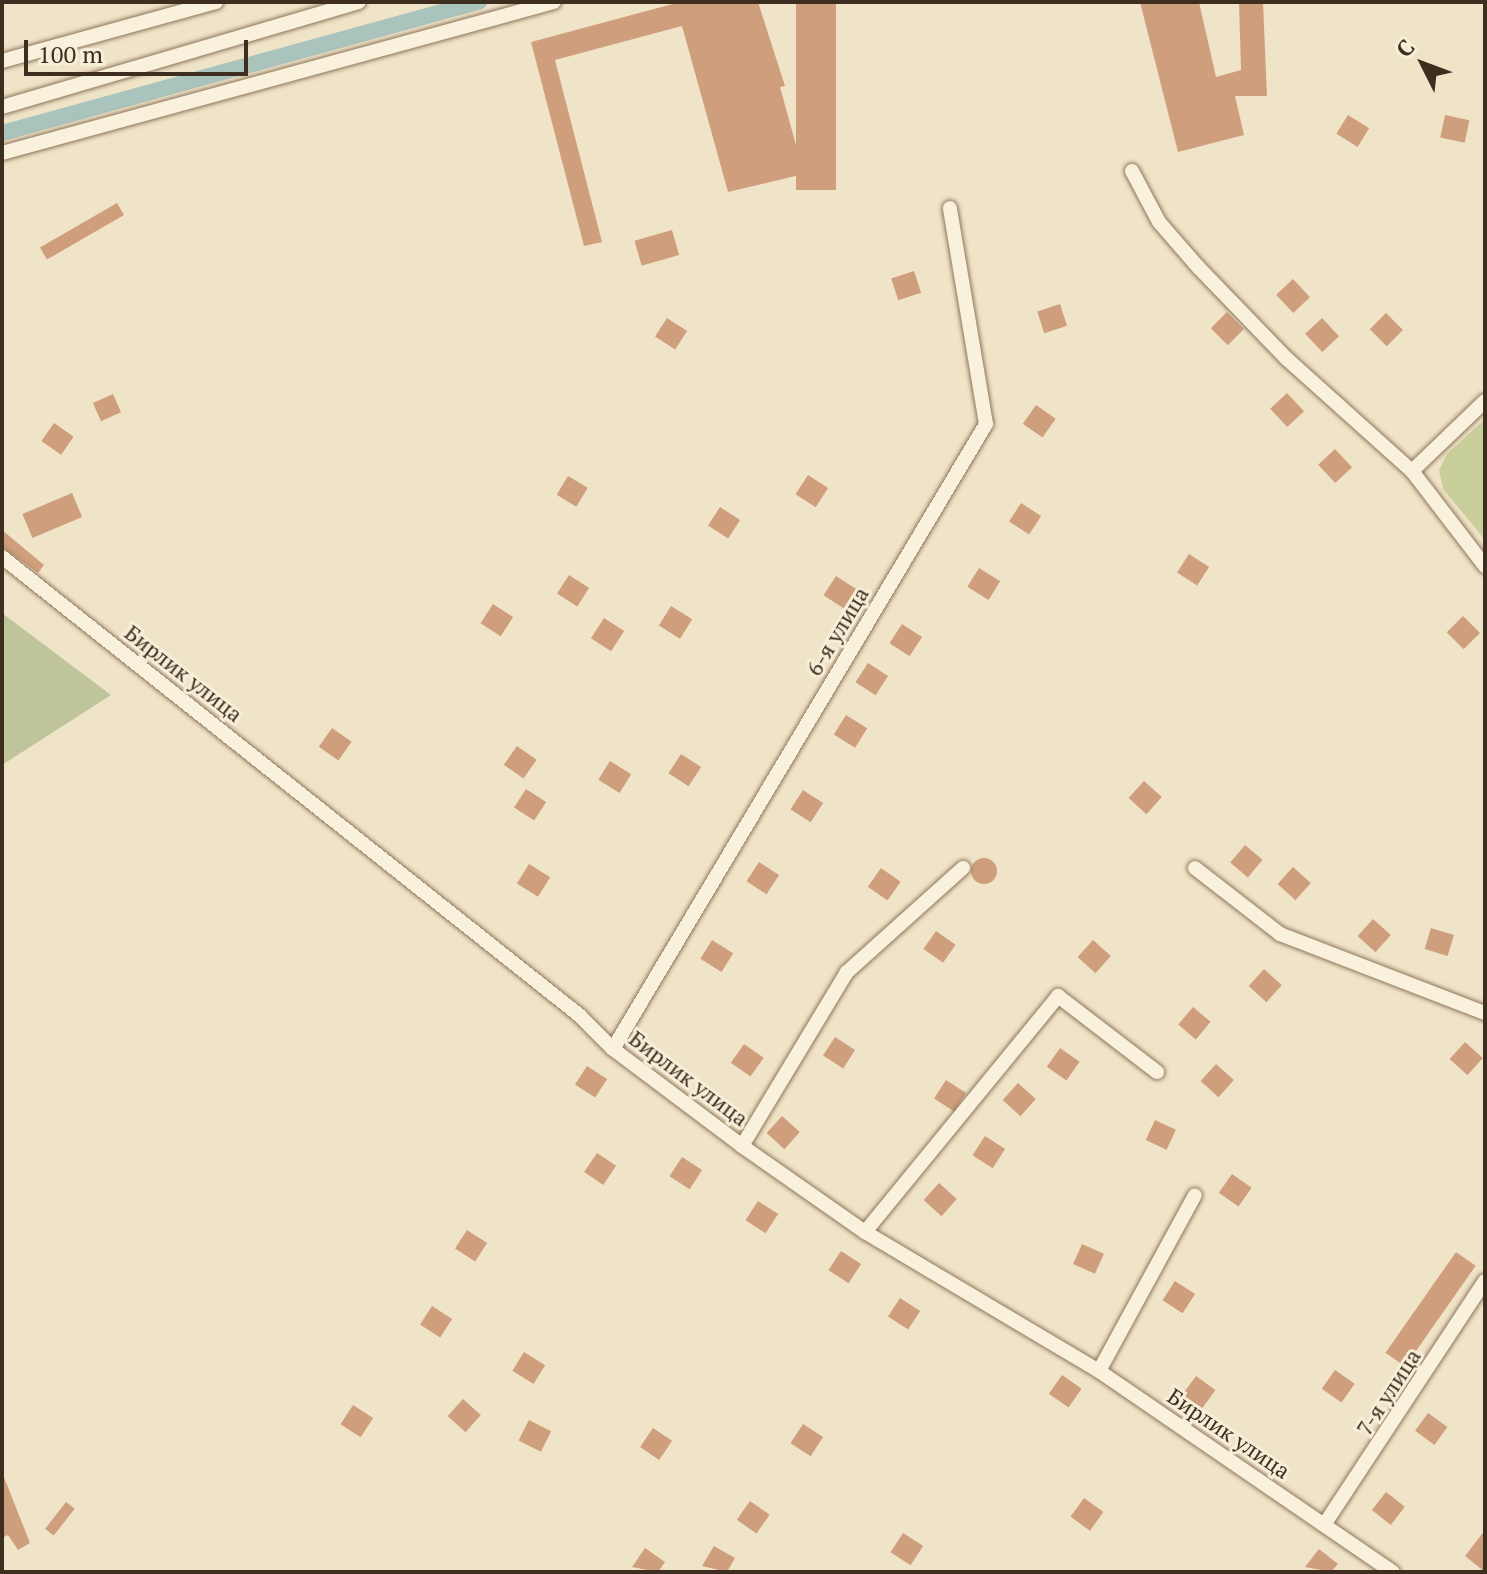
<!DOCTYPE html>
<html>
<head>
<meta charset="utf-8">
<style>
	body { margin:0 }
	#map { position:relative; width:1487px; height:1574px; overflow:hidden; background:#f0e4c8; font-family:"PT Serif",serif }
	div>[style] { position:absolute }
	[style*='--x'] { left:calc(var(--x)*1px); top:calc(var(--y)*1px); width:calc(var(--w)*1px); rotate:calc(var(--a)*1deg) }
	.green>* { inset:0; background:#c9cf9b }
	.cemetery>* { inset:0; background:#bfc49a }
	.canal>* { height:16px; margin:-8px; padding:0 8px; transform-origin:8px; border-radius:8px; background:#a9c4bc }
	.building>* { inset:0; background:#cf9f7d; transform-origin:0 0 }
	.round { border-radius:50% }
	.roads { filter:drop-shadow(0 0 2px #8d765c) drop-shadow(0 0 2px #8d765c) }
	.street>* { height:14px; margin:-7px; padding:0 7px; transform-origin:7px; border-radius:7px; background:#faf1dc }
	span { translate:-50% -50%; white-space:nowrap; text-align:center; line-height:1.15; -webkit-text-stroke:6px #f7eed8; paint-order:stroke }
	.street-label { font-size:22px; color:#3d2e20 }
	.frame { position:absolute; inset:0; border:4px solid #3d2e20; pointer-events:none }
	.north { position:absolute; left:1383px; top:24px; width:80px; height:80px; -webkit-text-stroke:6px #f7eed8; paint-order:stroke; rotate:312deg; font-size:22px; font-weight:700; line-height:32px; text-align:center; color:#3d2e20 }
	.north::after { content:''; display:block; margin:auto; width:28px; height:36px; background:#3d2e20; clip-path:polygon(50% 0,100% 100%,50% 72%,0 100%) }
	.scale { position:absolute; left:24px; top:40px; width:224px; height:36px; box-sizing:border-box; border:4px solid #3d2e20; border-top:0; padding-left:10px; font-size:24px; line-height:28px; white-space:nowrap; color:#3d2e20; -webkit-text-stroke:6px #f7eed8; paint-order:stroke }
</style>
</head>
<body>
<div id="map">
	<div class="green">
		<i style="clip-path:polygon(1485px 419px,1485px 540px,1443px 489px,1439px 470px,1447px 454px)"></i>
	</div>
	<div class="cemetery">
		<i style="clip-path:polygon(2px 613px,111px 695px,2px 765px)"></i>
	</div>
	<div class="canal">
		<i style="--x:2;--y:133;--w:495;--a:-15.4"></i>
	</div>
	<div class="building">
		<i style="clip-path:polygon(680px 2px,758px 2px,785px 86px,780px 87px,804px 174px,728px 192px,682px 26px,555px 60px,602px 242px,584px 246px,531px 42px)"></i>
		<i style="left:796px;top:2px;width:40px;height:188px"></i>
		<i style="clip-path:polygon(1140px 2px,1199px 2px,1216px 77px,1241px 70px,1239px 2px,1263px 2px,1267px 96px,1235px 96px,1244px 135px,1178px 152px)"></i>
		<i style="left:1348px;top:115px;width:25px;height:22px;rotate:32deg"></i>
		<i style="left:1445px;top:115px;width:25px;height:23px;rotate:12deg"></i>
		<i style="left:117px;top:203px;width:14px;height:89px;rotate:60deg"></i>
		<i style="left:672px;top:230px;width:26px;height:39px;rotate:74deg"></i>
		<i style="left:914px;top:271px;width:23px;height:24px;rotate:72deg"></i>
		<i style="left:1293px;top:279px;width:25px;height:23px;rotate:47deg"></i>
		<i style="left:1060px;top:304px;width:23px;height:24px;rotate:72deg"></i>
		<i style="left:1227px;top:312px;width:24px;height:23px;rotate:45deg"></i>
		<i style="left:1386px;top:313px;width:24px;height:23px;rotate:45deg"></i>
		<i style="left:667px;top:318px;width:24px;height:22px;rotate:33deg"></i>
		<i style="left:1322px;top:318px;width:25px;height:23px;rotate:47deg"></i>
		<i style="left:1287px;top:393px;width:25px;height:23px;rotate:47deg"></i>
		<i style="left:113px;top:394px;width:20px;height:22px;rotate:66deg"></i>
		<i style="left:1036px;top:405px;width:24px;height:23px;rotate:35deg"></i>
		<i style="left:54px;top:423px;width:24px;height:22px;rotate:35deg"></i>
		<i style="left:1335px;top:449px;width:25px;height:23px;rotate:47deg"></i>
		<i style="left:808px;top:475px;width:24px;height:23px;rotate:33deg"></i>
		<i style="left:568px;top:476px;width:23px;height:22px;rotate:31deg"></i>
		<i style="left:72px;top:493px;width:26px;height:54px;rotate:67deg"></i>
		<i style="left:1021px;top:503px;width:24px;height:22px;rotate:33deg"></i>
		<i style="left:720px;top:507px;width:24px;height:22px;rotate:33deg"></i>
		<i style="clip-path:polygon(2px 530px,44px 565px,38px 573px,2px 547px)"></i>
		<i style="left:1189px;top:554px;width:24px;height:22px;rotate:33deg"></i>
		<i style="left:979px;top:568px;width:25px;height:22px;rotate:32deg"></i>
		<i style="left:569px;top:575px;width:24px;height:22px;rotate:33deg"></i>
		<i style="left:836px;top:576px;width:24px;height:23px;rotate:33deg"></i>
		<i style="left:493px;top:604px;width:24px;height:23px;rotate:33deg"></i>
		<i style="left:671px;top:606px;width:25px;height:23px;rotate:32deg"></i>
		<i style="left:1463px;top:616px;width:24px;height:23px;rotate:45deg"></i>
		<i style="left:604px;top:618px;width:24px;height:24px;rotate:33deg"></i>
		<i style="left:902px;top:624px;width:24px;height:23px;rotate:33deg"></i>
		<i style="left:868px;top:663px;width:24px;height:23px;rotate:33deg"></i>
		<i style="left:846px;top:715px;width:25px;height:23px;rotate:32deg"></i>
		<i style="left:332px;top:728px;width:24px;height:23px;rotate:35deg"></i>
		<i style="left:517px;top:746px;width:24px;height:23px;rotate:35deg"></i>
		<i style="left:681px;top:754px;width:24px;height:23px;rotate:33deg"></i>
		<i style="left:610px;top:761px;width:25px;height:22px;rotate:32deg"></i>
		<i style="left:1144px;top:781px;width:24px;height:23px;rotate:42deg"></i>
		<i style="left:526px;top:789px;width:24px;height:22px;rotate:33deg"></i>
		<i style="left:803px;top:790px;width:24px;height:23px;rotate:33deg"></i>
		<i style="left:1245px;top:845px;width:23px;height:23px;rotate:40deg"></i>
		<i class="round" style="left:971px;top:858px;width:26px;height:26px"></i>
		<i style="left:759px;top:862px;width:24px;height:23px;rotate:33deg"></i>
		<i style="left:529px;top:864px;width:25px;height:23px;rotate:32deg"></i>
		<i style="left:1293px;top:867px;width:24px;height:23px;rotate:42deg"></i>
		<i style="left:881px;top:868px;width:24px;height:23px;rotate:35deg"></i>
		<i style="left:1373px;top:919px;width:24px;height:23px;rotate:42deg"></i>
		<i style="left:1431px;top:928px;width:24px;height:22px;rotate:17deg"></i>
		<i style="left:936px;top:931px;width:24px;height:22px;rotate:35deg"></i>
		<i style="left:712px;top:940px;width:25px;height:22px;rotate:32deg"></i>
		<i style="left:1093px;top:940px;width:24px;height:23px;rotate:42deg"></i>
		<i style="left:1264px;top:969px;width:24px;height:23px;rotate:42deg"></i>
		<i style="left:1193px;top:1007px;width:23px;height:23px;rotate:40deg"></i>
		<i style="left:835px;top:1037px;width:24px;height:22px;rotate:33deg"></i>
		<i style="left:1465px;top:1042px;width:24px;height:23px;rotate:42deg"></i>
		<i style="left:744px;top:1044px;width:24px;height:23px;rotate:35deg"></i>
		<i style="left:1060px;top:1048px;width:24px;height:23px;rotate:35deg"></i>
		<i style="left:1216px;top:1064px;width:24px;height:23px;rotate:42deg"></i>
		<i style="left:587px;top:1066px;width:24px;height:22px;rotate:33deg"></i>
		<i style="left:946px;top:1080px;width:24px;height:22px;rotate:33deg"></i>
		<i style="left:1018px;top:1083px;width:24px;height:23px;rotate:42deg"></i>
		<i style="left:782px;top:1116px;width:24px;height:23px;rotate:42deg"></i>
		<i style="left:1155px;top:1120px;width:23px;height:22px;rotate:25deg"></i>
		<i style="left:985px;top:1136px;width:24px;height:23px;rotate:33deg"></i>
		<i style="left:597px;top:1153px;width:23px;height:23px;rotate:34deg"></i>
		<i style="left:682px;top:1157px;width:24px;height:23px;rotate:33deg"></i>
		<i style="left:1232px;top:1174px;width:24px;height:23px;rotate:35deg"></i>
		<i style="left:939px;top:1183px;width:24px;height:23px;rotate:42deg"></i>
		<i style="left:758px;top:1201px;width:24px;height:23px;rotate:33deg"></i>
		<i style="left:467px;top:1230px;width:24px;height:22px;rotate:33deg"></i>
		<i style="left:1082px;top:1244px;width:24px;height:22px;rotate:24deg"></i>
		<i style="left:841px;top:1251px;width:24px;height:23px;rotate:33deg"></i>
		<i style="left:1456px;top:1252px;width:24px;height:123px;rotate:35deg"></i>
		<i style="left:1175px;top:1281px;width:24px;height:23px;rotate:33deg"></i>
		<i style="left:900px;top:1298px;width:24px;height:22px;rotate:33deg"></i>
		<i style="left:432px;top:1306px;width:24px;height:22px;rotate:33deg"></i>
		<i style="left:524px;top:1352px;width:25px;height:22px;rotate:32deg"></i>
		<i style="left:1335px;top:1370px;width:24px;height:23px;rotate:35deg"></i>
		<i style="left:1062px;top:1375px;width:24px;height:23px;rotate:35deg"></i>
		<i style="left:1196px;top:1376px;width:24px;height:23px;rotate:36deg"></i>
		<i style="left:463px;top:1399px;width:24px;height:23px;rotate:42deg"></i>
		<i style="left:353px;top:1405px;width:24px;height:23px;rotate:33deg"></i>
		<i style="left:1428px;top:1413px;width:24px;height:22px;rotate:36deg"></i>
		<i style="left:529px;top:1420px;width:25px;height:23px;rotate:27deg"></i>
		<i style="left:803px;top:1424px;width:24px;height:23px;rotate:33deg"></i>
		<i style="left:653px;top:1428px;width:23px;height:23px;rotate:34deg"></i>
		<i style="clip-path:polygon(2px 1472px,30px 1543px,18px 1550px,8px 1535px,2px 1538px)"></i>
		<i style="left:1386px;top:1492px;width:24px;height:23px;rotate:38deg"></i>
		<i style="left:1084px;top:1498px;width:24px;height:23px;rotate:36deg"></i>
		<i style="left:750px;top:1501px;width:24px;height:23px;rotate:35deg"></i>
		<i style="left:66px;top:1502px;width:11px;height:34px;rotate:38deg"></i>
		<i style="clip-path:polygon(1485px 1530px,1485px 1572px,1465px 1556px)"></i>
		<i style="left:903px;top:1533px;width:24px;height:23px;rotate:33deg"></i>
		<i style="clip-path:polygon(714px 1546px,735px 1558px,727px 1572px,702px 1566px)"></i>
		<i style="clip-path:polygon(645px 1548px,665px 1562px,658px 1572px,632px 1567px)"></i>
		<i style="clip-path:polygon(1319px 1549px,1338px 1564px,1331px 1572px,1305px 1567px)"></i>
	</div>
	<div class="roads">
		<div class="street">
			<i style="--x:2;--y:61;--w:222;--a:-15.4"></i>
			<i style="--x:2;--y:107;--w:372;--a:-16.4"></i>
			<i style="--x:2;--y:153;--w:572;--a:-15.3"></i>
			<i style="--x:1132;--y:171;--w:58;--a:62.1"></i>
			<i style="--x:1159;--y:222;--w:61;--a:49"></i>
			<i style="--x:1199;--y:268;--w:127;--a:46"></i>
			<i style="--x:1287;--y:359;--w:168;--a:41.9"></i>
			<i style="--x:1412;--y:471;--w:120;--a:52.5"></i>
			<i style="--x:1412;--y:471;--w:101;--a:-43.8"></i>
			<i style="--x:2;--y:557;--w:737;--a:38.44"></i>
			<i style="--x:579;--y:1015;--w:48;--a:45"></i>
			<i style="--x:613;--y:1049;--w:161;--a:36.9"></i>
			<i style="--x:742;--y:1146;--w:150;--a:35"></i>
			<i style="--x:865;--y:1232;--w:272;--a:30.7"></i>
			<i style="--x:1099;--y:1371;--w:356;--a:34.4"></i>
			<i style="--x:1195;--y:868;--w:108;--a:37.8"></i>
			<i style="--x:1280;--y:934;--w:220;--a:21.1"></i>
			<i style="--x:613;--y:1049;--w:728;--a:-59.17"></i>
			<i style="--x:986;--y:424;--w:219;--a:-99.5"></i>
			<i style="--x:742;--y:1146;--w:203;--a:-58.9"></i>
			<i style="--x:847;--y:972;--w:156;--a:-41.9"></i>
			<i style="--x:865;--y:1232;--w:305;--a:-50.7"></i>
			<i style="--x:1058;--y:996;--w:125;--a:37.5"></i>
			<i style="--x:1099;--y:1371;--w:200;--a:-61.4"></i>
			<i style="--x:1324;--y:1525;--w:292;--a:-56.6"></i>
		</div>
	</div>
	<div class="street-label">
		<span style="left:837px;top:631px;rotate:-59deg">6-я улица</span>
		<span style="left:184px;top:673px;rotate:38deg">Бирлик улица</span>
		<span style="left:689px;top:1078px;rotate:37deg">Бирлик улица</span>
		<span style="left:1388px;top:1392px;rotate:-57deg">7-я улица</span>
		<span style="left:1229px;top:1433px;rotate:34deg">Бирлик улица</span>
	</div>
	<div class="frame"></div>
	<div class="north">С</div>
	<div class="scale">100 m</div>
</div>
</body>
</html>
